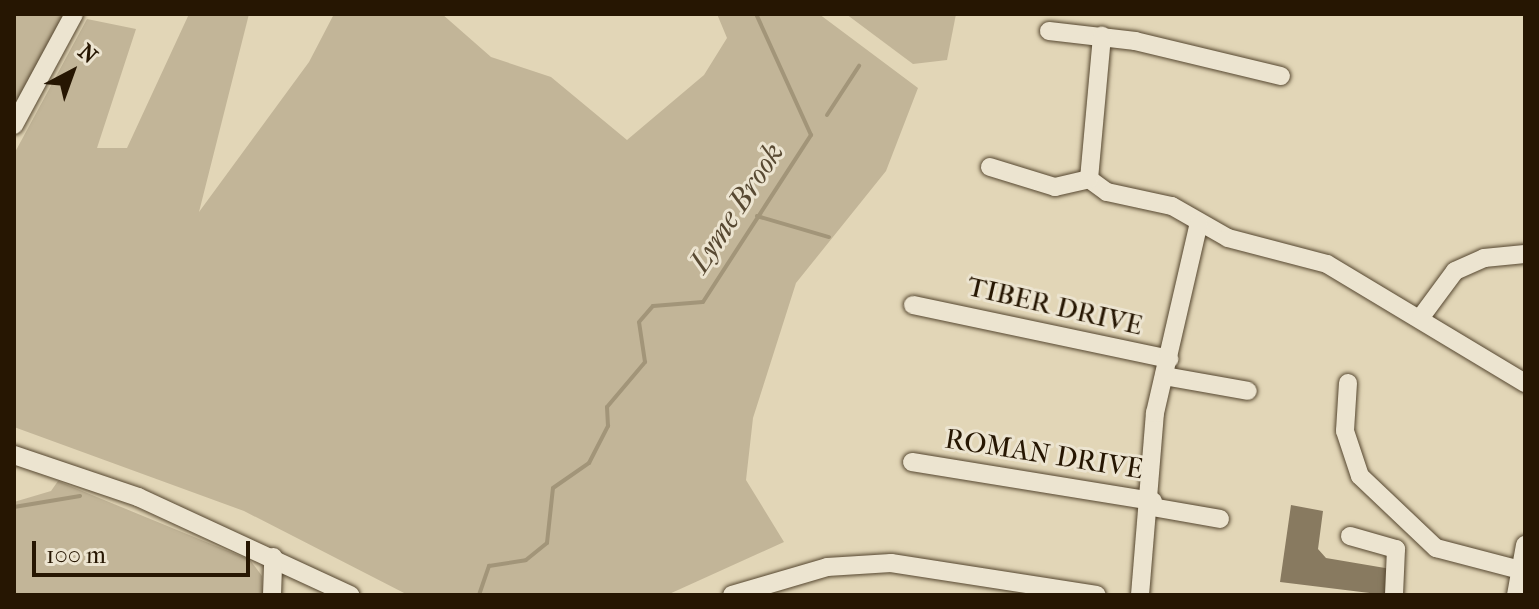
<!DOCTYPE html>
<html>
<head>
<meta charset="utf-8">
<style>
	body { margin:0 }
	#map { position:relative; width:1539px; height:609px; overflow:hidden; background:#e2d6b7; font-family:"IM FELL French Canon",serif }
	div>[style] { position:absolute }
	[style*='--x'] { left:calc(var(--x)*1px); top:calc(var(--y)*1px); width:calc(var(--w)*1px); rotate:calc(var(--a)*1deg) }
	.green>* { inset:0; background:#c2b598 }
	.stream>* { height:4px; margin:-2px; padding:0 2px; transform-origin:2px; border-radius:2px; background:#a29579 }
	.building>* { inset:0; background:#887a60 }
	.roads { filter:drop-shadow(0 0 2px #55462f) drop-shadow(0 0 2px #55462f) }
	.minor>* { height:18px; margin:-9px; padding:0 9px; transform-origin:9px; border-radius:9px; background:#ece4d0 }
	span { translate:-50% -50%; white-space:nowrap; text-align:center; line-height:1.15; -webkit-text-stroke:6px #ece4d0; paint-order:stroke }
	.street-label { font-size:28px; color:#261602 }
	.water-label { font-size:30px; color:#584932; font-style:italic }
	.frame { position:absolute; inset:0; border:16px solid #261602; pointer-events:none }
	.north { position:absolute; left:32px; top:32px; width:80px; height:80px; -webkit-text-stroke:6px #ece4d0; paint-order:stroke; rotate:41deg; font-size:22px; font-weight:700; line-height:32px; text-align:center; color:#261602 }
	.north::after { content:''; display:block; margin:auto; width:28px; height:36px; background:#261602; clip-path:polygon(50% 0,100% 100%,50% 72%,0 100%) }
	.scale { position:absolute; left:32px; top:541px; width:218px; height:36px; box-sizing:border-box; border:4px solid #261602; border-top:0; padding-left:10px; font-size:24px; line-height:28px; white-space:nowrap; color:#261602; -webkit-text-stroke:6px #ece4d0; paint-order:stroke }
</style>
</head>
<body>
<div id="map">
	<div class="green">
		<i style="clip-path:polygon(14px 14px,64px 14px,14px 109px)"></i>
		<i style="clip-path:polygon(189px 14px,249px 14px,199px 212px,309px 62px,334px 14px,442px 14px,491px 57px,551px 77px,627px 140px,704px 75px,727px 38px,717px 14px,819px 14px,918px 88px,886px 171px,796px 283px,753px 418px,746px 480px,784px 542px,667px 595px,408px 595px,244px 511px,14px 427px,14px 154px,87px 19px,136px 29px,97px 148px,127px 148px)"></i>
		<i style="clip-path:polygon(846px 14px,956px 14px,947px 60px,913px 64px)"></i>
		<i style="clip-path:polygon(58px 481px,250px 560px,262px 576px,263px 595px,14px 595px,14px 502px,51px 491px)"></i>
	</div>
	<div class="stream">
		<i style="--x:827;--y:115;--w:59;--a:-56.9"></i>
		<i style="--x:757;--y:216;--w:75;--a:16.3"></i>
		<i style="--x:14;--y:507;--w:67;--a:-9.5"></i>
		<i style="--x:479;--y:595;--w:31;--a:-71"></i>
		<i style="--x:489;--y:566;--w:37;--a:-9"></i>
		<i style="--x:526;--y:560;--w:27;--a:-39"></i>
		<i style="--x:547;--y:543;--w:55;--a:-83.8"></i>
		<i style="--x:553;--y:488;--w:44;--a:-34.8"></i>
		<i style="--x:589;--y:463;--w:42;--a:-62.8"></i>
		<i style="--x:608;--y:426;--w:19;--a:-93"></i>
		<i style="--x:607;--y:407;--w:59;--a:-49.8"></i>
		<i style="--x:645;--y:362;--w:40;--a:-98.5"></i>
		<i style="--x:639;--y:322;--w:21;--a:-49"></i>
		<i style="--x:653;--y:306;--w:50;--a:-4.6"></i>
		<i style="--x:703;--y:302;--w:199;--a:-57.1"></i>
		<i style="--x:811;--y:135;--w:133;--a:-114.4"></i>
	</div>
	<div class="building">
		<i style="clip-path:polygon(1291px 505px,1323px 511px,1318px 549px,1326px 558px,1391px 569px,1386px 595px,1280px 582px)"></i>
	</div>
	<div class="roads">
		<div class="minor">
			<i style="--x:1049;--y:31;--w:87;--a:6.6"></i>
			<i style="--x:1135;--y:41;--w:150;--a:13.5"></i>
			<i style="--x:14;--y:125;--w:126;--a:-61.6"></i>
			<i style="--x:990;--y:167;--w:68;--a:17.1"></i>
			<i style="--x:1055;--y:187;--w:35;--a:-13"></i>
			<i style="--x:1089;--y:179;--w:22;--a:36"></i>
			<i style="--x:1107;--y:192;--w:66;--a:12.2"></i>
			<i style="--x:1172;--y:206;--w:64;--a:29.7"></i>
			<i style="--x:1228;--y:238;--w:102;--a:14.7"></i>
			<i style="--x:1327;--y:264;--w:231;--a:31"></i>
			<i style="--x:1089;--y:179;--w:144;--a:-84.8"></i>
			<i style="--x:913;--y:305;--w:262;--a:11.9"></i>
			<i style="--x:1421;--y:317;--w:57;--a:-53.5"></i>
			<i style="--x:1455;--y:271;--w:32;--a:-24"></i>
			<i style="--x:1484;--y:258;--w:41;--a:-5.6"></i>
			<i style="--x:1164;--y:376;--w:85;--a:10.1"></i>
			<i style="--x:1348;--y:383;--w:48;--a:93.6"></i>
			<i style="--x:1345;--y:431;--w:47;--a:71.6"></i>
			<i style="--x:1360;--y:476;--w:105;--a:43.5"></i>
			<i style="--x:1436;--y:548;--w:87;--a:14.7"></i>
			<i style="--x:14;--y:455;--w:131;--a:18.7"></i>
			<i style="--x:138;--y:497;--w:234;--a:24.8"></i>
			<i style="--x:912;--y:462;--w:244;--a:9.2"></i>
			<i style="--x:1152;--y:507;--w:69;--a:10"></i>
			<i style="--x:1350;--y:536;--w:48;--a:15.8"></i>
			<i style="--x:1396;--y:549;--w:46;--a:92.5"></i>
			<i style="--x:272;--y:595;--w:38;--a:-88"></i>
			<i style="--x:732;--y:595;--w:99;--a:-16.4"></i>
			<i style="--x:827;--y:567;--w:64;--a:-3.6"></i>
			<i style="--x:891;--y:563;--w:208;--a:8.8"></i>
			<i style="--x:1140;--y:595;--w:183;--a:-85.3"></i>
			<i style="--x:1155;--y:413;--w:195;--a:-77"></i>
			<i style="--x:1516;--y:595;--w:51;--a:-79.8"></i>
		</div>
	</div>
	<div class="street-label">
		<span style="left:1055px;top:306px;rotate:13deg">TIBER DRIVE</span>
		<span style="left:1044px;top:454px;rotate:9deg">ROMAN DRIVE</span>
	</div>
	<div class="water-label">
		<span style="left:737px;top:208px;rotate:-57deg">Lyme Brook</span>
	</div>
	<div class="frame"></div>
	<div class="north">N</div>
	<div class="scale">100 m</div>
</div>
</body>
</html>
